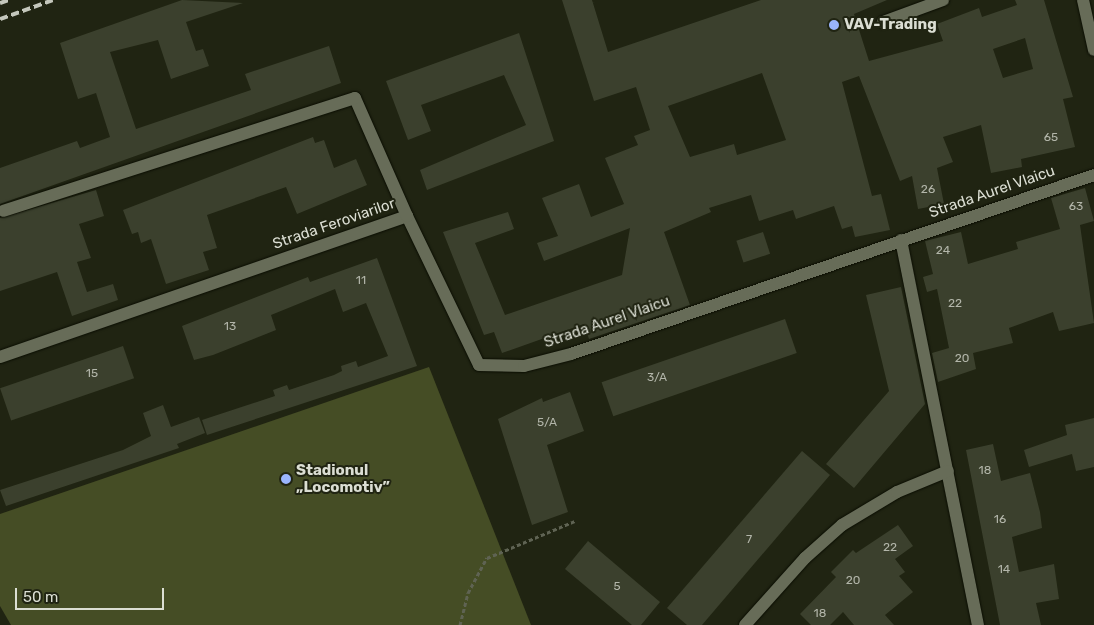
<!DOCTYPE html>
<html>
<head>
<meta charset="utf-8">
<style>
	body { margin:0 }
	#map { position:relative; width:1094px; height:625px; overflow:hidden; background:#202412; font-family:Rubik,sans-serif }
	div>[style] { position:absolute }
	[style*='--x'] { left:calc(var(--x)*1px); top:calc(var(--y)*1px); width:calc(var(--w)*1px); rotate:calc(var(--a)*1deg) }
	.green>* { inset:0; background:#454d25 }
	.building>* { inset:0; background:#3b402d; transform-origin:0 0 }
	.path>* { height:3px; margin-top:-1.5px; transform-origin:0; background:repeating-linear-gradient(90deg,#5f6353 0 4px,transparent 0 6.5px) }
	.roads { filter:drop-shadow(0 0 1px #0a0d01) drop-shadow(0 0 1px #0a0d01) }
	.minor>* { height:12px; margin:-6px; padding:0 6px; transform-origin:6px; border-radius:6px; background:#676c58 }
	.rail>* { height:4px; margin-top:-2px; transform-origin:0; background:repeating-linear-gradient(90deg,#c4c7bc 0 8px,transparent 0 12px) }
	.dots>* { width:14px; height:14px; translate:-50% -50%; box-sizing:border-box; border:2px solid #202412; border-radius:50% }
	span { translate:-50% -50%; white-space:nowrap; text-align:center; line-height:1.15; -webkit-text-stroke:4px #202412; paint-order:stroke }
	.number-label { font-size:12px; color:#b3b6aa }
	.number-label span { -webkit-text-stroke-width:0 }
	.poi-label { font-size:15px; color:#dbded3; font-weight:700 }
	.left { translate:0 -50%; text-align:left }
	.street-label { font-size:15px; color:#dbded3 }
	.scale { position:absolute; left:15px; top:588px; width:149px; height:22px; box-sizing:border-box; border:2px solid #dbded3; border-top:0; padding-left:6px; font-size:15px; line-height:18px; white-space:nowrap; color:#dbded3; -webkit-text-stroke:4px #202412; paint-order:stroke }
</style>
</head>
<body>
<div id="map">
	<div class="green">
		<i style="clip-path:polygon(429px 367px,531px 625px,11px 625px,0 606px,0 514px)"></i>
	</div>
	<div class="building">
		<i style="clip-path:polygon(182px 0,243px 3px,186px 22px,196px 51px,203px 49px,209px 66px,171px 79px,158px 40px,110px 52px,136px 129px,251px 90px,245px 74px,329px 46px,341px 83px,0 204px,0 168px,77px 141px,80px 148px,110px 137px,96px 93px,78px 99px,60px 43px)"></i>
		<i style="clip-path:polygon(evenodd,562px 0,592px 0,608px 52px,761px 0,887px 0,854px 14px,869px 61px,943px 41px,937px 24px,979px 8px,982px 17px,1017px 5px,1015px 0,1044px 0,1073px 97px,1063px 99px,1075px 147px,1021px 159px,1022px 167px,991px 173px,981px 125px,943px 137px,953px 162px,937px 168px,944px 204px,918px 209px,912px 176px,900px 181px,859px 76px,842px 82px,872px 196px,881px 194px,890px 230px,855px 237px,852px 226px,842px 229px,834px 206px,796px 219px,793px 210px,759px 221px,751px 195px,709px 208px,711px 212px,664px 232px,690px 305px,589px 339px,584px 324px,502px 353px,494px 332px,484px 335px,443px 232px,508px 212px,514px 229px,475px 243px,505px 315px,622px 275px,630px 228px,544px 261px,537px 243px,558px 236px,542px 198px,579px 184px,591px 217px,624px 204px,605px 158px,638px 145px,634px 136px,650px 130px,636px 87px,594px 101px,562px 0,1025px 38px,1033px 69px,1003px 78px,993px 49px,1025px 38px,562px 0,762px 73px,786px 140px,737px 155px,734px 144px,690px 157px,668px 106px,762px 73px)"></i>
		<i style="clip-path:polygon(519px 33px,554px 141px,427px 190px,420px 170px,526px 125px,504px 75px,421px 105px,431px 131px,408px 140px,386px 81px)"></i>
		<i style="clip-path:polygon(313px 137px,315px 143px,324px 140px,334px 168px,356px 159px,367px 185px,297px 214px,286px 187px,207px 215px,217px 248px,203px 252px,209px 270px,166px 284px,151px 239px,141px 243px,138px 232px,132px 234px,123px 210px)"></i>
		<i style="clip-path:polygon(1085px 188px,1094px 221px,1080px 225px,1094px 323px,1059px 331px,1053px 312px,1009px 328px,1013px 343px,973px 353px,976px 369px,938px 382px,932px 353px,949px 348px,937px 289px,927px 292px,923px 277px,933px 274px,925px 241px,961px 232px,968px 264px,1018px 249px,1016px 242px,1060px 229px,1051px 198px)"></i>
		<i style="clip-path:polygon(96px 190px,104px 216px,79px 224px,91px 258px,77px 262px,87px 292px,113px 284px,118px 300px,72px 316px,57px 272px,0 291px,0 218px)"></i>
		<i style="left:763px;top:232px;width:23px;height:28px;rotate:72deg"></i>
		<i style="clip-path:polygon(377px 258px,417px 366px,207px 435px,202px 420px,275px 396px,273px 390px,287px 385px,289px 390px,334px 375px,342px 371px,341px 366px,356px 361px,358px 367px,388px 356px,366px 303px,343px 312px,335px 289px,271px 315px,276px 330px,213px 355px,194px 360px,182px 326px,308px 277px,310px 282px)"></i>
		<i style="clip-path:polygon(901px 287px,925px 404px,854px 488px,826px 464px,889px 391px,866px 295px)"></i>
		<i style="left:785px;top:319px;width:36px;height:194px;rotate:71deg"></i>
		<i style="left:123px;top:346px;width:34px;height:130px;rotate:71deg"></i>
		<i style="clip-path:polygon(570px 392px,584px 431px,547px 445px,568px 512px,532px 525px,498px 419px,542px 398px,543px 402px)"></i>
		<i style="clip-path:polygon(163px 405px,171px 427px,199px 417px,205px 433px,177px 444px,179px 448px,6px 506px,0 490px,123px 450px,151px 436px,143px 413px)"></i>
		<i style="clip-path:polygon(1094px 418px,1094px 467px,1076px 471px,1072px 454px,1029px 467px,1024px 450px,1067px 435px,1065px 425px)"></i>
		<i style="clip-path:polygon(993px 444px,1001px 481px,1030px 473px,1040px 512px,1042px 528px,1012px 537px,1019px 572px,1054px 564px,1059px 599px,1036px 603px,1041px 625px,1000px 625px,966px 450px)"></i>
		<i style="clip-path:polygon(802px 451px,830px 475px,702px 625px,687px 625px,667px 608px)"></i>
		<i style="clip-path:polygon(898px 525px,913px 546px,895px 559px,905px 572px,899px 576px,913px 592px,885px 615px,894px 625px,854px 625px,843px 612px,830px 625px,811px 625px,800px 614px,836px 577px,831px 572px,853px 550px,856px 553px)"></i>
		<i style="clip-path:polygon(588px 541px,660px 602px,641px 625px,632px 625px,565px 569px)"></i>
	</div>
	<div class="path">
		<i style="--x:460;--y:625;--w:33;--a:-76"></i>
		<i style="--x:468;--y:593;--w:40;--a:-62"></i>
		<i style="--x:487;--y:558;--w:95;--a:-22.8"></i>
	</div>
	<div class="roads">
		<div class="minor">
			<i style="--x:1083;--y:0;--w:51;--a:77.6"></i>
			<i style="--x:883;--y:22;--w:64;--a:-20.1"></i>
			<i style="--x:407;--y:216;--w:165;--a:64.2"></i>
			<i style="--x:479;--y:365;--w:45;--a:1.3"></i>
			<i style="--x:524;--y:366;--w:49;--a:-14.3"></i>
			<i style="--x:571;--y:354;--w:553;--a:-18.89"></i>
			<i style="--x:901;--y:240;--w:393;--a:78.7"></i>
			<i style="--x:0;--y:357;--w:431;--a:-19.1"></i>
			<i style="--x:407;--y:216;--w:129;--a:-113.8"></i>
			<i style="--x:355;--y:98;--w:369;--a:162.2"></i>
			<i style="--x:745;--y:625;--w:90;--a:-48.2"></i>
			<i style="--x:805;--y:558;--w:50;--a:-41.7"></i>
			<i style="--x:842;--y:525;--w:64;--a:-31"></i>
			<i style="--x:897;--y:492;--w:55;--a:-22.4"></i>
		</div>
	</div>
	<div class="rail">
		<i style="--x:0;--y:3;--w:9;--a:-18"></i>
		<i style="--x:0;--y:19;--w:56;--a:-19.7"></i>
	</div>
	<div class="dots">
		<i style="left:834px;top:25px;background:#9ab5fd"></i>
		<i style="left:286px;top:479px;background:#9ab5fd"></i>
	</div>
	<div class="number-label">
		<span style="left:1051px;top:138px">65</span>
		<span style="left:928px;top:190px">26</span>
		<span style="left:1076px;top:207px">63</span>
		<span style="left:943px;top:251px">24</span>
		<span style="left:361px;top:281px">11</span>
		<span style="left:955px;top:304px">22</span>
		<span style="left:230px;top:327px">13</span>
		<span style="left:962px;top:359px">20</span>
		<span style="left:92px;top:374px">15</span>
		<span style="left:657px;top:378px">3/A</span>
		<span style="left:547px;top:423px">5/A</span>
		<span style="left:985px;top:471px">18</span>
		<span style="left:1000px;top:520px">16</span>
		<span style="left:749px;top:540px">7</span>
		<span style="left:890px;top:548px">22</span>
		<span style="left:1004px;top:570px">14</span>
		<span style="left:853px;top:581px">20</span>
		<span style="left:617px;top:587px">5</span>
		<span style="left:820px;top:614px">18</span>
	</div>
	<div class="poi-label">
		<span class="left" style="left:844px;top:25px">VAV-Trading</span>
		<span class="left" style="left:296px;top:479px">Stadionul<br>„Locomotiv”</span>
	</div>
	<div class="street-label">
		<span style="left:992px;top:192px;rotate:-19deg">Strada Aurel Vlaicu</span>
		<span style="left:334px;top:224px;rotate:-19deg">Strada Feroviarilor</span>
		<span style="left:607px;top:322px;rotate:-19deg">Strada Aurel Vlaicu</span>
	</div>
	<div class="scale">50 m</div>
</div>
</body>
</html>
